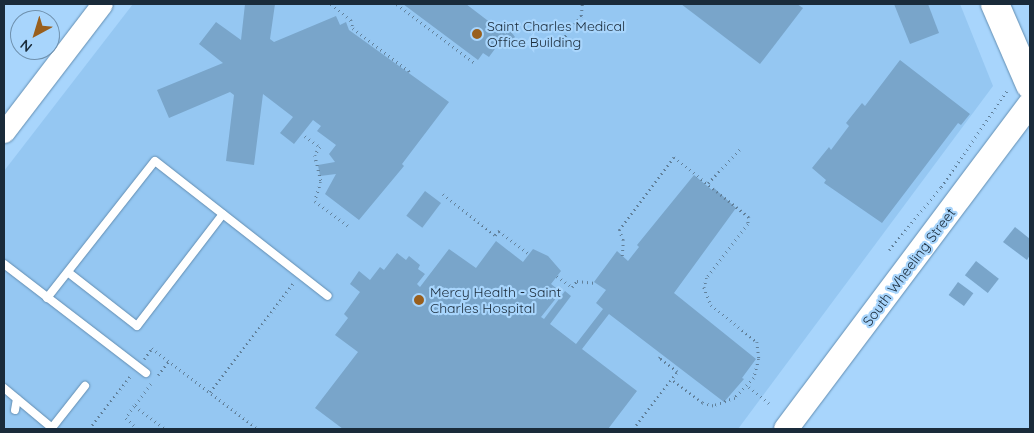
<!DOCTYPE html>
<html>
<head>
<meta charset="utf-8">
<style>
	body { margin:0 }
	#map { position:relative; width:1034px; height:433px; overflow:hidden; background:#a8d5fc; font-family:Quicksand,sans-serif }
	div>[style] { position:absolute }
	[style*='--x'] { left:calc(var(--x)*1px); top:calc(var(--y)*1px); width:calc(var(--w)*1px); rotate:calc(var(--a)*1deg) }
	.built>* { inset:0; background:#95c7f2 }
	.building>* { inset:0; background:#79a5ca; transform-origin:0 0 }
	.path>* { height:2.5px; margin-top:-1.25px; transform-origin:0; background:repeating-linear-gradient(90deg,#61809a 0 1px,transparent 0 5px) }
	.roads { filter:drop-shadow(0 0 1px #638eb2) drop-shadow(0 0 1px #638eb2) }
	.lane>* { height:8px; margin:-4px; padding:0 4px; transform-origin:4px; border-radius:4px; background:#fff }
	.secondary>* { height:21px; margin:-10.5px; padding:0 10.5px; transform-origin:10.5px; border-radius:10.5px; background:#fff }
	.primary>* { height:24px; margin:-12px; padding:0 12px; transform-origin:12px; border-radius:12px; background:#fff }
	.highway>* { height:28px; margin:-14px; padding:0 14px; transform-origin:14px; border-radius:14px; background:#fff }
	.dots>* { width:14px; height:14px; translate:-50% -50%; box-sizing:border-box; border:2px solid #a8d5fc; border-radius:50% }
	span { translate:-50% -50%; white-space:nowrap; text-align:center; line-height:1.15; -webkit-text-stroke:4.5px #a8d5fc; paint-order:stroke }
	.poi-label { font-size:14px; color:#1a2b3a }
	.left { translate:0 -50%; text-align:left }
	.street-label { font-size:14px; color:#1a2b3a }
	.frame { position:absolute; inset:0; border:5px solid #1a2b3a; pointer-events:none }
	.north { position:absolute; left:10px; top:10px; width:50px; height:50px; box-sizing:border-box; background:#a8d5fc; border:1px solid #6f91ae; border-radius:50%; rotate:219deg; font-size:14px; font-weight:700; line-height:20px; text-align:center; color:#1a2b3a }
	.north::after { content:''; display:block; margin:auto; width:18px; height:22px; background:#995f1d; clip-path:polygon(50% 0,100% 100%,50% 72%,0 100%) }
</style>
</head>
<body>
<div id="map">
	<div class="built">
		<i style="clip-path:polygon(133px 4px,960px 4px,993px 86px,738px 429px,4px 429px,4px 171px)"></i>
	</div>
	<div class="building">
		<i style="clip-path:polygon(245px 4px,275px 4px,270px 39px,274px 42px,336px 16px,340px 25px,346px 22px,349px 30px,449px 102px,402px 164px,404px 166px,359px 220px,325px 194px,336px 174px,320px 176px,318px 165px,335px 162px,329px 154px,336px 145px,317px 131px,321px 126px,313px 120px,294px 144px,280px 133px,293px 117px,263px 94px,254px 165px,226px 161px,234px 95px,230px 92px,169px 118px,157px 90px,223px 63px,199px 44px,216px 22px,241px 40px)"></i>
		<i style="clip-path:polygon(403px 4px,466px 4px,500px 30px,505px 24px,515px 37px,507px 48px,500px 42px,489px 57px,483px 53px,478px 60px)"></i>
		<i style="clip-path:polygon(681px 4px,797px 4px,803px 8px,760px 64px)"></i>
		<i style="clip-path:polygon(894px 4px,928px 4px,939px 33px,910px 44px)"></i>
		<i style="clip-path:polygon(900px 60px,970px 114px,961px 125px,958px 123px,882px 223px,824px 183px,826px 180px,812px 168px,829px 147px,831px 150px,849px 126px,846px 123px,862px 103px,865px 106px)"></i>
		<i style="clip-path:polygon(694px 175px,712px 190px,714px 188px,736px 208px,674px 293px,756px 359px,742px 378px,744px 379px,724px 402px,609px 314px,582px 349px,637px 391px,608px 429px,343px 429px,315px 408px,358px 352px,335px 335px,348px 318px,344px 314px,360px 292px,350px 284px,359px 271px,370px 280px,380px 267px,384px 270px,397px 253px,406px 260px,409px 256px,420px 265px,418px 269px,425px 274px,417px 284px,420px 287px,449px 249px,476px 268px,496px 241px,523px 262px,533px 249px,548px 256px,561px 271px,551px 284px,561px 292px,541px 317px,544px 319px,565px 291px,571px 296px,550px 324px,576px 344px,603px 309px,596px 303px,606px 290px,594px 282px,617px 251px,628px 261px,639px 247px,637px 245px)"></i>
		<i style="left:425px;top:191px;width:20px;height:31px;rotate:37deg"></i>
		<i style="clip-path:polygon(1015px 227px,1030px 239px,1030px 255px,1027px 260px,1003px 242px)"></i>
		<i style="left:976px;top:261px;width:29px;height:18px;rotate:38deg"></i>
		<i style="left:958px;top:282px;width:19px;height:16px;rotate:36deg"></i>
	</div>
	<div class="path">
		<i style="--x:331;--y:4;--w:26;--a:39"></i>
		<i style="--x:351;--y:20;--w:8;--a:76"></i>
		<i style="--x:353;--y:28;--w:71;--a:37.5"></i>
		<i style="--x:409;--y:71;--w:4;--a:90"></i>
		<i style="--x:397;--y:4;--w:98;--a:37.1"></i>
		<i style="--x:559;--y:44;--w:36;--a:-52"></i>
		<i style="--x:581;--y:16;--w:12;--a:-85"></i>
		<i style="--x:305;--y:136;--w:19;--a:36"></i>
		<i style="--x:320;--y:147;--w:9;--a:122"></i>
		<i style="--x:315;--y:155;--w:28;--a:77"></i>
		<i style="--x:321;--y:182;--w:20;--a:108"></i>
		<i style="--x:315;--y:201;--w:44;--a:36.6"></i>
		<i style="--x:708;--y:183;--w:47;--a:-46.7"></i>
		<i style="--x:443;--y:194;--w:66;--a:38.3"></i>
		<i style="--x:495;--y:235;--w:6;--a:-45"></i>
		<i style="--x:499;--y:231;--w:38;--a:37"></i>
		<i style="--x:889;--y:250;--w:82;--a:-50.5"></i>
		<i style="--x:941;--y:187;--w:119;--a:-55.6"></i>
		<i style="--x:622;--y:256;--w:16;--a:-86"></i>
		<i style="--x:623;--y:240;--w:11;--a:-112"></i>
		<i style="--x:619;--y:230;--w:91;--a:-53"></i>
		<i style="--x:674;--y:157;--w:96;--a:38.7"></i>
		<i style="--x:749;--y:217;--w:7;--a:98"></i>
		<i style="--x:748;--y:224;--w:68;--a:127.2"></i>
		<i style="--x:707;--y:278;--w:9;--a:108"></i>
		<i style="--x:704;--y:287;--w:19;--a:69"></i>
		<i style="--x:711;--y:305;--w:59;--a:38.8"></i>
		<i style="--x:757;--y:342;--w:17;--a:83"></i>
		<i style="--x:759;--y:359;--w:20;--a:105"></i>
		<i style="--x:754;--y:378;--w:28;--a:134"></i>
		<i style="--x:735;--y:398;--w:23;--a:160"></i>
		<i style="--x:713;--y:406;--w:11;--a:-165"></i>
		<i style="--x:702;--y:403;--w:39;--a:-143"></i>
		<i style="--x:557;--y:276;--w:19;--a:36"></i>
		<i style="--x:572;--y:287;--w:8;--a:-50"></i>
		<i style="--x:577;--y:281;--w:19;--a:6"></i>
		<i style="--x:144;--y:359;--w:14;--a:-54"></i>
		<i style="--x:152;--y:348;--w:133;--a:37.4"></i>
		<i style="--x:158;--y:375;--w:18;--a:-52"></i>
		<i style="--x:151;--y:384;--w:27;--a:126"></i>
		<i style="--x:135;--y:406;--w:38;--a:37"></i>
		<i style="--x:749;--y:387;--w:28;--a:39"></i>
		<i style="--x:210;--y:392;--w:138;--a:-52.6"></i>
		<i style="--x:134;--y:406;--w:14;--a:124"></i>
		<i style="--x:126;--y:418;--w:16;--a:43"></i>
		<i style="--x:89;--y:429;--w:68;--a:-52.1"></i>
		<i style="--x:633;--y:429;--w:72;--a:-52.3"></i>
		<i style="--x:677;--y:372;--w:23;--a:-142"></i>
		<i style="--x:659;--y:358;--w:3;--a:-45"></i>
	</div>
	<div class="roads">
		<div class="lane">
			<i style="--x:4;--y:264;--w:179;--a:37.5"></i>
			<i style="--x:69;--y:273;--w:86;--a:37.9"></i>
			<i style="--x:137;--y:326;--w:141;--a:-52.5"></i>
			<i style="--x:47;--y:298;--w:174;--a:-51.8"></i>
			<i style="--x:155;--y:161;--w:219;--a:38"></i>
			<i style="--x:4;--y:388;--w:62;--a:39.8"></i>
			<i style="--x:15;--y:410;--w:11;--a:-80"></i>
			<i style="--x:51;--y:429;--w:55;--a:-51.7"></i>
		</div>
		<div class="secondary">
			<i style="--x:4;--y:132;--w:161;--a:-52.6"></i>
		</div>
		<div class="primary">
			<i style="--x:786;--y:429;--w:406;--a:-53.1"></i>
		</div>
		<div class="highway">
			<i style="--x:995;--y:4;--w:88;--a:66.6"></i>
		</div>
	</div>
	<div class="dots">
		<i style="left:477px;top:34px;background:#995f1d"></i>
		<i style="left:419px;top:300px;background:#995f1d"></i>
	</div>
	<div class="poi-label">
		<span class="left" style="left:487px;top:34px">Saint Charles Medical<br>Office Building</span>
		<span class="left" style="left:430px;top:300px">Mercy Health - Saint<br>Charles Hospital</span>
	</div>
	<div class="street-label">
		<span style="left:909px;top:267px;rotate:-53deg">South Wheeling Street</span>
	</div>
	<div class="frame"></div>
	<div class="north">N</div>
</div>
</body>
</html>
